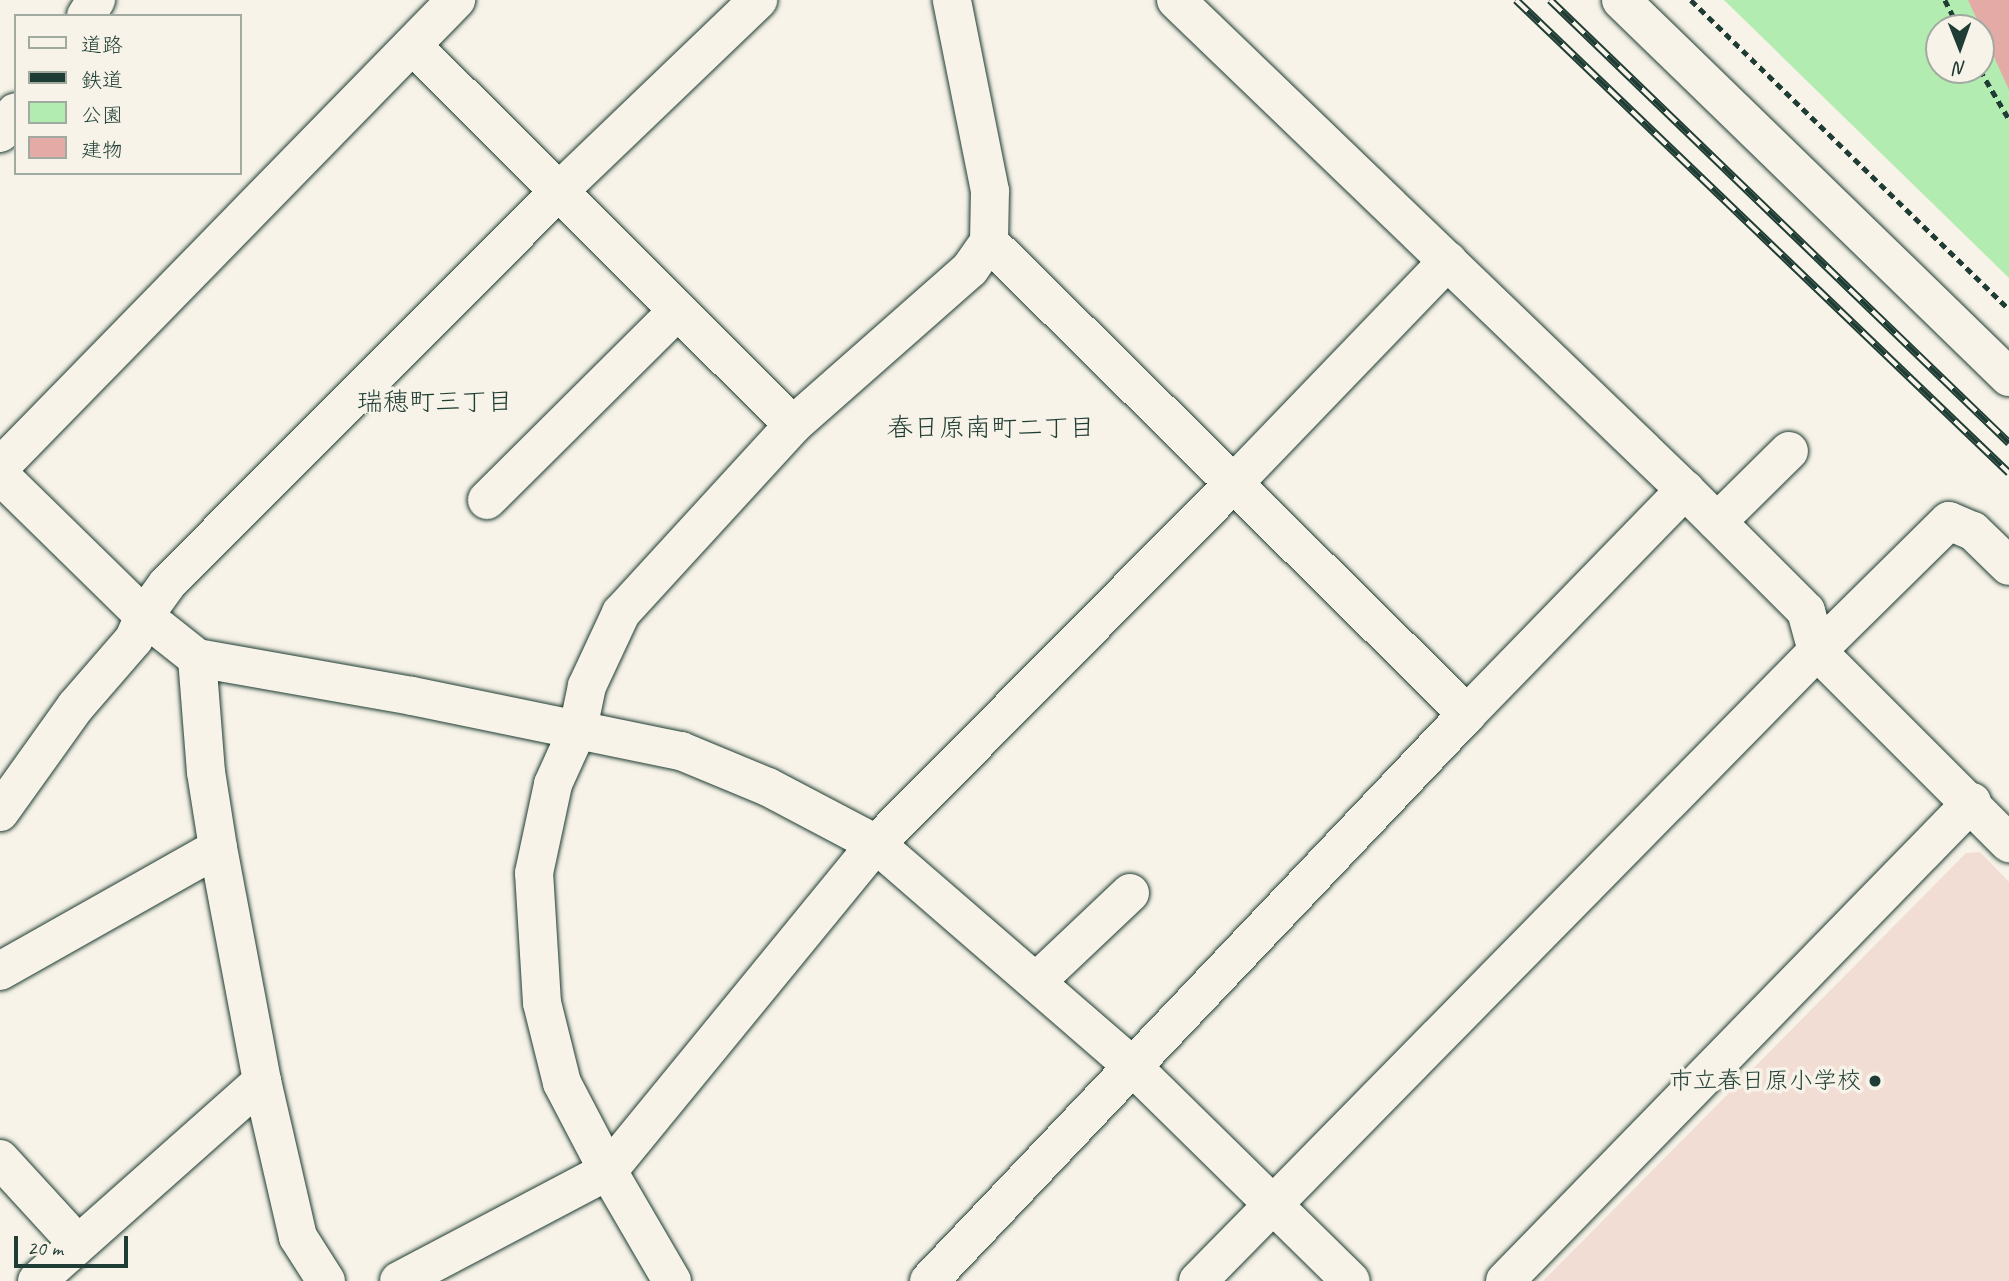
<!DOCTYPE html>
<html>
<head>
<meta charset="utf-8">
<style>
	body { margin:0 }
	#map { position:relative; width:2009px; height:1281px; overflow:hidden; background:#f7f3e8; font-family:Caveat,"Klee One",sans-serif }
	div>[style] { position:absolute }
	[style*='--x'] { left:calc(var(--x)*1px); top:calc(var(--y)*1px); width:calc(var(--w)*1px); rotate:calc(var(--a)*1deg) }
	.built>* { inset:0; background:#f1ddd4 }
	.green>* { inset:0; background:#b3ecb0 }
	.building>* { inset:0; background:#e4aaa6 }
	.path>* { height:4.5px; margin-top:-2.25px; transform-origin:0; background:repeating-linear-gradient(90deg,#1f3d34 0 7px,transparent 0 12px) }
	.roads { filter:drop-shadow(0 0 2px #1f3d34) drop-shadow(0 0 2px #1f3d34) }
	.minor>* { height:38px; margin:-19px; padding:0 19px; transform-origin:19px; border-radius:19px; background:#f7f3e8 }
	.rail>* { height:8px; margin-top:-4px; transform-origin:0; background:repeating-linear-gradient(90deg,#f7f3e8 0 16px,#1f3d34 0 32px); box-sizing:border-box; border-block:2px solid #1f3d34 }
	.dots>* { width:19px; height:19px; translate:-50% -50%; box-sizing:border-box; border:4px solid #f7f3e8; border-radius:50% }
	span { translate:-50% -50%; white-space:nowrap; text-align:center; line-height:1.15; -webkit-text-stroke:7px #f7f3e8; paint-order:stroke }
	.poi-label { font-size:24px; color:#1f3d34 }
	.right { translate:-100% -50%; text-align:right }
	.neighbourhood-label { font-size:26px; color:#1f3d34 }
	.legend { position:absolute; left:14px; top:14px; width:228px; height:161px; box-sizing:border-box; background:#f7f3e8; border:2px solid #a1aaa0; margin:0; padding:9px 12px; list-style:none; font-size:21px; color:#1f3d34 }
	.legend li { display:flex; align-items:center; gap:14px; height:35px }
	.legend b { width:35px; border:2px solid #a1aaa0 }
	.north { position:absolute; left:1925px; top:14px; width:70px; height:70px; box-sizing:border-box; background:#f7f3e8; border:2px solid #a1aaa0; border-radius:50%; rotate:179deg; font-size:19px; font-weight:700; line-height:28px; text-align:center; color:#1f3d34 }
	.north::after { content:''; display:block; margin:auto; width:24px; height:32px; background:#1f3d34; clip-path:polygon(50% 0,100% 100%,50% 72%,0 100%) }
	.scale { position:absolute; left:14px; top:1236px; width:114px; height:32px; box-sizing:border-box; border:4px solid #1f3d34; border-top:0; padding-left:9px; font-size:21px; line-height:24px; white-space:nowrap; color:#1f3d34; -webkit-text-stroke:5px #f7f3e8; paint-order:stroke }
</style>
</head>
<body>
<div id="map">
	<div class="built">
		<i style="clip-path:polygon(1980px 852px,2009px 882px,2009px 1281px,1543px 1281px,1966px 853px)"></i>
	</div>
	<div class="green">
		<i style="clip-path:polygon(evenodd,1724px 0,2009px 0,2009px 278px,1724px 0,1939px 28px,1981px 28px,1981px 70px,1939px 70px,1939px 28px)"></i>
	</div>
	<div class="building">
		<i style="clip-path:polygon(1968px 0,2009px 0,2009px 90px,1981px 28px)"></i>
	</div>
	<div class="path">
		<i style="--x:1691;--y:0;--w:443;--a:44.2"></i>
		<i style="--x:1945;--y:0;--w:31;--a:63"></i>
		<i style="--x:1980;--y:70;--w:57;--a:59.4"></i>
	</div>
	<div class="roads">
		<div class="minor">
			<i style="--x:1176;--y:0;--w:707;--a:43.91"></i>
			<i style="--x:1685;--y:490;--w:171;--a:45"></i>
			<i style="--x:1806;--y:611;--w:41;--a:74.6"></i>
			<i style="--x:1817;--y:651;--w:272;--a:45"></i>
			<i style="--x:1621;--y:0;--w:541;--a:44.18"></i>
			<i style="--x:86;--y:16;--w:19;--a:-58"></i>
			<i style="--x:412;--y:45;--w:538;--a:44.92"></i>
			<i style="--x:0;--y:133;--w:26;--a:-53"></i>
			<i style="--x:989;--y:242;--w:672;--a:44.64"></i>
			<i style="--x:0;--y:467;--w:653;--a:-45.68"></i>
			<i style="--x:0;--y:475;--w:202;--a:44.4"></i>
			<i style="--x:144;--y:616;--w:68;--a:38.4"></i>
			<i style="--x:197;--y:658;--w:218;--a:10"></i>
			<i style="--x:412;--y:696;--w:275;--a:11.6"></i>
			<i style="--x:681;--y:751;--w:94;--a:22.5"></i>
			<i style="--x:768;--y:787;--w:122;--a:27.8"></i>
			<i style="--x:876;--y:844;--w:340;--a:40.9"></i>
			<i style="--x:1133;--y:1067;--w:305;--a:44.5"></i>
			<i style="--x:487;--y:500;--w:269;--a:-44.8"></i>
			<i style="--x:1717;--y:522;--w:101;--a:-44.6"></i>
			<i style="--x:197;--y:658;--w:114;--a:85.5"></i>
			<i style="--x:206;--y:772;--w:77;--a:81"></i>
			<i style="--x:218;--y:848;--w:237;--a:79.3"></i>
			<i style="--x:262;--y:1081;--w:160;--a:77"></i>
			<i style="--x:298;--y:1237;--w:52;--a:57.5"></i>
			<i style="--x:0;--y:812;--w:130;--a:-54.4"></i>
			<i style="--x:76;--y:706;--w:89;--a:-49.1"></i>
			<i style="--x:134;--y:639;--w:25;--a:-67"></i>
			<i style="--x:144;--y:616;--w:39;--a:-54"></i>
			<i style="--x:167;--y:584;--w:555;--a:-45.07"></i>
			<i style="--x:559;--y:191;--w:276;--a:-43.8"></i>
			<i style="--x:0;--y:971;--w:250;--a:-29.4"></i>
			<i style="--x:1037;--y:981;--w:128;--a:-43.4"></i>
			<i style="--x:0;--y:1159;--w:115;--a:47.5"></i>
			<i style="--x:37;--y:1281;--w:301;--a:-41.6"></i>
			<i style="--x:399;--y:1281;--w:236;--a:-27.8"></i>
			<i style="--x:608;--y:1171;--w:423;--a:-50.7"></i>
			<i style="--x:876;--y:844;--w:510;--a:-45.24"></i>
			<i style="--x:1235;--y:482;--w:307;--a:-46.1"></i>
			<i style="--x:672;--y:1281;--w:127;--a:-120.2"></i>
			<i style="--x:608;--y:1171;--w:99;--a:-117.6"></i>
			<i style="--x:562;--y:1083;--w:82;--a:-104"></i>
			<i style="--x:542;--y:1003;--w:130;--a:-93.5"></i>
			<i style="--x:534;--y:873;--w:91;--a:-77.9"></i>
			<i style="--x:553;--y:784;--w:60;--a:-65.6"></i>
			<i style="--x:578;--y:729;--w:44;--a:-78.2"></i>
			<i style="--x:587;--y:686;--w:81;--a:-65"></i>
			<i style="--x:621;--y:613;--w:255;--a:-47.5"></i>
			<i style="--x:793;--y:425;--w:236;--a:-41.4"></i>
			<i style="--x:970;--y:269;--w:33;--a:-55"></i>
			<i style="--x:989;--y:242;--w:51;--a:-88.9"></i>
			<i style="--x:990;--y:191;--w:195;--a:-101.3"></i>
			<i style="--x:929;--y:1281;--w:782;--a:-46.5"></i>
			<i style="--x:1467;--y:714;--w:313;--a:-45.8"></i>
			<i style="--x:1198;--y:1281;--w:883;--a:-45.5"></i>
			<i style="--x:1817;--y:651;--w:185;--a:-44.6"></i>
			<i style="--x:1949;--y:521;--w:26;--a:23"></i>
			<i style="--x:1973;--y:531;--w:50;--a:44.2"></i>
			<i style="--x:1505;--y:1281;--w:669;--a:-45.73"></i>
		</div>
	</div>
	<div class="rail">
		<i style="--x:1516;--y:0;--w:683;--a:43.81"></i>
		<i style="--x:1550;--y:0;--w:638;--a:43.98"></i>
	</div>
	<div class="dots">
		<i style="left:1875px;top:1081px;background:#1f3d34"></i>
	</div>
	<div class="poi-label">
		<span class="right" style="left:1861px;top:1081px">市立春日原小学校</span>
	</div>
	<div class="neighbourhood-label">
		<span style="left:435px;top:402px">瑞穂町三丁目</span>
		<span style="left:991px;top:428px">春日原南町二丁目</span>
	</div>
	<ul class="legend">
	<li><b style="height:9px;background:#f7f3e8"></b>道路</li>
	<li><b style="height:9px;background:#1f3d34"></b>鉄道</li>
	<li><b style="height:19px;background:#b3ecb0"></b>公園</li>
	<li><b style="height:19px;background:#e4aaa6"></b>建物</li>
	</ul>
	<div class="north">N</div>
	<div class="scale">20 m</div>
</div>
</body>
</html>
